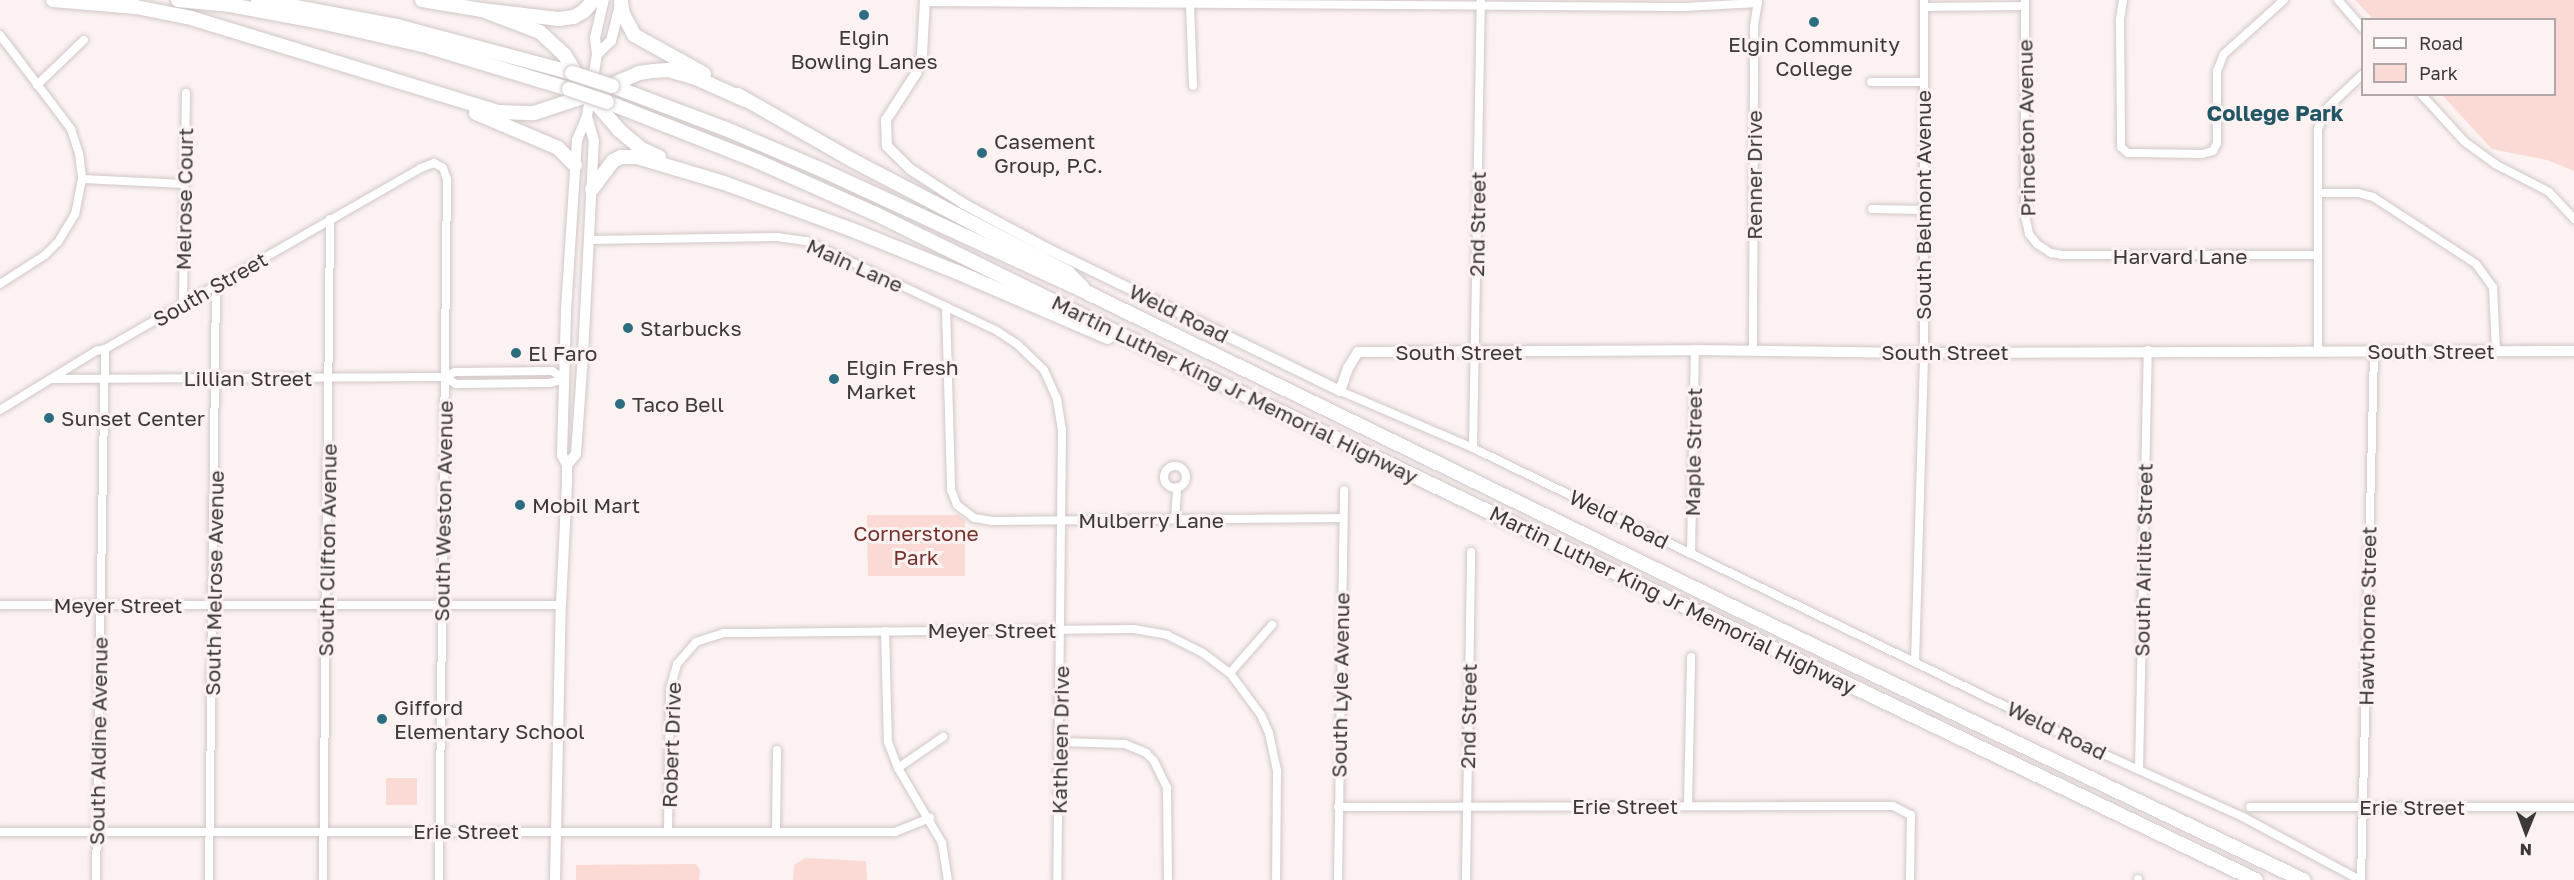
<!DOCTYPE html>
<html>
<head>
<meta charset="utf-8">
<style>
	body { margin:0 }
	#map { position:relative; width:2574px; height:880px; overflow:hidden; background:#fbf2f1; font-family:"Golos Text",sans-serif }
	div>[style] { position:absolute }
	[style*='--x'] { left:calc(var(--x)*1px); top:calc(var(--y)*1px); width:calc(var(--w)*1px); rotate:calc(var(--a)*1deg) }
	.green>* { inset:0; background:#fbd9d5; transform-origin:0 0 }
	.roads { filter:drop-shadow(0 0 2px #d0c7c6) drop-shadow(0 0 2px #d0c7c6) }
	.street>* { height:8px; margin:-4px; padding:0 4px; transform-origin:4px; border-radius:4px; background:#fff }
	.street>.ring { margin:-4px; padding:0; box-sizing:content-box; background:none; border:8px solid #fff; border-radius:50% }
	.secondary>* { height:10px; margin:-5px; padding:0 5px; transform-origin:5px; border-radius:5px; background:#fff }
	.highway>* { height:14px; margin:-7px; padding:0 7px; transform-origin:7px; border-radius:7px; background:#fff }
	.bridges { filter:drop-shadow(0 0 2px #d0c7c6) drop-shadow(0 0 2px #d0c7c6) }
	.highway-bridge>* { height:14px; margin:-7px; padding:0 7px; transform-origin:7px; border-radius:7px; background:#fff }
	.dots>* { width:16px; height:16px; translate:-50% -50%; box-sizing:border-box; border:3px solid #fbf2f1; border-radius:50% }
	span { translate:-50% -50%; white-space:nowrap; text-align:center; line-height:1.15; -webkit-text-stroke:6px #fbf2f1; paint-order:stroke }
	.poi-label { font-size:21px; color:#3d3939 }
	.left { translate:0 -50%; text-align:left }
	.street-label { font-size:21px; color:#3d3939 }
	.park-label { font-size:21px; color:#77322c }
	.neighbourhood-label { font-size:22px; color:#225665; font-weight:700 }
	.legend { position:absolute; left:2361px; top:18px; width:195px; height:78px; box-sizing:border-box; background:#fbf2f1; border:2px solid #afa8a7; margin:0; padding:8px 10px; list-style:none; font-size:18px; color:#3d3939 }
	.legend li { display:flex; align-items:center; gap:12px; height:30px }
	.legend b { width:30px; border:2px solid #afa8a7 }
	.north { position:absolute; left:2496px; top:802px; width:60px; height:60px; -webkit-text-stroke:4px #fbf2f1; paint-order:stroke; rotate:181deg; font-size:16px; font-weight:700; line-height:24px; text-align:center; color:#3d3939 }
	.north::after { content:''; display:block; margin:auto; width:21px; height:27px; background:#3d3939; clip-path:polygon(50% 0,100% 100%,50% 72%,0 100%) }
</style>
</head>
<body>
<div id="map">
	<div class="green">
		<i style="clip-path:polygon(2355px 0,2574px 0,2574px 171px,2547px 160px,2492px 149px,2442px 95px,2554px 94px,2554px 20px,2373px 19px)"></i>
		<i style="clip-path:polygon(867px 515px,958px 515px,965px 520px,965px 576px,868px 576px)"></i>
		<i style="left:417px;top:778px;width:27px;height:31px;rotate:90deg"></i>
		<i style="clip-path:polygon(805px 858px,866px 861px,867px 880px,793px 880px,794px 865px)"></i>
		<i style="clip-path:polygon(696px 864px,700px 870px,699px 880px,576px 880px,576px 865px)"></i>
	</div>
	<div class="roads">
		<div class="street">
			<i style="--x:2025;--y:0;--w:216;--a:90"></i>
			<i style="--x:2025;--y:216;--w:18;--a:77"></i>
			<i style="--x:2029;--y:234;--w:13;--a:51"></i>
			<i style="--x:2037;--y:244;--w:17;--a:33"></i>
			<i style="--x:2051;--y:253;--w:11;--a:10"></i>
			<i style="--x:2062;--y:255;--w:256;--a:0"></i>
			<i style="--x:2123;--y:0;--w:20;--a:99"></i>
			<i style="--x:2120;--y:20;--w:127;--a:89.5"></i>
			<i style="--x:2121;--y:147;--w:9;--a:41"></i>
			<i style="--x:2128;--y:153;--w:6;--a:0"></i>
			<i style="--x:2134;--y:153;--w:68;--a:0.8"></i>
			<i style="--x:2202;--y:154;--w:11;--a:-15"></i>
			<i style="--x:2213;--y:151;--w:9;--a:-63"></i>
			<i style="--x:2217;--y:143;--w:72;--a:-90"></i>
			<i style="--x:2217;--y:71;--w:18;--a:-68"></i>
			<i style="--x:2224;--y:54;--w:81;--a:-42"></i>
			<i style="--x:2338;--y:0;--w:37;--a:49"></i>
			<i style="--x:925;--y:2;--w:759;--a:0.38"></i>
			<i style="--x:1684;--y:7;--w:74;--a:-3.1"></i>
			<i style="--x:1190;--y:4;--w:82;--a:87.9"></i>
			<i style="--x:1924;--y:7;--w:101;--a:-0.6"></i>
			<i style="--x:0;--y:35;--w:118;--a:52.9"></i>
			<i style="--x:71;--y:129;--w:25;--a:72"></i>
			<i style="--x:79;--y:153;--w:26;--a:83"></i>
			<i style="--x:82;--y:179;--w:36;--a:101"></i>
			<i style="--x:75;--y:214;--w:33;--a:121"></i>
			<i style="--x:58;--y:242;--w:18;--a:135"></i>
			<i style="--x:45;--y:255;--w:54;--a:147.2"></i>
			<i style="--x:1871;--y:82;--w:52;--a:0"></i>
			<i style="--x:37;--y:85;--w:65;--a:-43.8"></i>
			<i style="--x:2421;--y:94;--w:65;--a:47.5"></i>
			<i style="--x:2465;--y:142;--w:37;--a:36"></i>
			<i style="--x:2495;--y:164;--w:61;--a:27.4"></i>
			<i style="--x:2549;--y:192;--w:37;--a:47"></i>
			<i style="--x:82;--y:179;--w:102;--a:2.8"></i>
			<i style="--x:2318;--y:193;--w:40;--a:0"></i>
			<i style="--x:2358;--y:193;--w:16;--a:15"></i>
			<i style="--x:2373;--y:197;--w:123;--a:33"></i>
			<i style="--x:2476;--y:264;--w:29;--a:54"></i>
			<i style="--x:2493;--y:287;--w:64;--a:87.3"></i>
			<i style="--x:1872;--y:209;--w:52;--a:1.1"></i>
			<i style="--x:589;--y:240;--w:188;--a:-0.9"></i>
			<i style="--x:777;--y:237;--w:30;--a:8"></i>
			<i style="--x:807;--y:241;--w:210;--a:25.3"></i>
			<i style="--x:997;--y:331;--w:24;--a:33"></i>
			<i style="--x:1017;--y:344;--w:37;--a:44"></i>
			<i style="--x:1044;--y:370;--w:32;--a:66"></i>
			<i style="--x:1057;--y:399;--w:30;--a:81"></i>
			<i style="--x:1062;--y:429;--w:451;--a:90.6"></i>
			<i style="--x:183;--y:304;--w:211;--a:-89.2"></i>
			<i style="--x:946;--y:307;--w:183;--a:88.4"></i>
			<i style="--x:951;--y:490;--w:16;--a:68"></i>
			<i style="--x:957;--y:505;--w:21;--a:37"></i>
			<i style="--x:974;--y:518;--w:18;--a:9"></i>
			<i style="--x:992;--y:521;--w:351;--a:-0.5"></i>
			<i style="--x:2318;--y:350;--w:221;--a:-90"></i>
			<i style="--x:2318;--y:129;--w:24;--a:-66"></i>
			<i style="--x:2328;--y:107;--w:47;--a:-43.3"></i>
			<i style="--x:1753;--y:351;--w:325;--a:-89.8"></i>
			<i style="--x:1754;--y:26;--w:26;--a:-81"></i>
			<i style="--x:444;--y:377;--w:14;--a:30"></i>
			<i style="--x:456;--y:384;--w:93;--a:-0.6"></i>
			<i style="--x:549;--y:383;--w:16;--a:-14"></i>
			<i style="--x:52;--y:379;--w:392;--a:-0.3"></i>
			<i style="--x:444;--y:377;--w:12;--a:-24"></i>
			<i style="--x:455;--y:372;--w:97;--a:-0.6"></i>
			<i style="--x:552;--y:371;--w:15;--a:32"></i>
			<i style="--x:1340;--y:391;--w:145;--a:23.2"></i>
			<i style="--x:1473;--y:448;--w:706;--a:25.88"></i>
			<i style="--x:2108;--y:756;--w:148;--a:24.3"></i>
			<i style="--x:2243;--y:817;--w:133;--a:28.3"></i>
			<i style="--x:0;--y:410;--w:113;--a:-31.6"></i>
			<i style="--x:96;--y:351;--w:9;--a:-13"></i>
			<i style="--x:105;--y:349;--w:364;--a:-29.8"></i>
			<i style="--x:421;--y:168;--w:14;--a:-21"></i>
			<i style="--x:434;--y:163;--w:10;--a:29"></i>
			<i style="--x:443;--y:168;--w:12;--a:70"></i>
			<i style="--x:447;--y:179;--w:701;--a:90.65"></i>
			<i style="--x:1473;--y:448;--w:448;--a:-89"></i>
			<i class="ring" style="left:1164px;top:466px;width:14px;height:14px"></i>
			<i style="--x:1175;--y:519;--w:32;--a:-86"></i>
			<i style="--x:1691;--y:554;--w:204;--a:-88.9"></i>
			<i style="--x:0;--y:605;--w:561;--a:0"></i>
			<i style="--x:885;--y:631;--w:111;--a:88.5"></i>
			<i style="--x:888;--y:742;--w:28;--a:69"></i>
			<i style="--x:898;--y:768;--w:87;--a:59.6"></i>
			<i style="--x:942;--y:843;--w:37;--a:81"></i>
			<i style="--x:1915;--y:662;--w:309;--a:-88.3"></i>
			<i style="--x:1924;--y:353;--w:353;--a:-90"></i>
			<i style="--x:1230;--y:673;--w:64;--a:-48.8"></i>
			<i style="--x:1060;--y:742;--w:65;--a:1.8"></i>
			<i style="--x:1125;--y:744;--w:23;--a:23"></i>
			<i style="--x:1146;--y:753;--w:11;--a:45"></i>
			<i style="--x:1154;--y:761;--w:30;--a:64"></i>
			<i style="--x:1167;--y:788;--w:92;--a:89.4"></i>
			<i style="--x:898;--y:768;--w:55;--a:-34.6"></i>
			<i style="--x:2139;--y:770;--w:420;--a:-88.8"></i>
			<i style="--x:1688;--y:805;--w:148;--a:-88.8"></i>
			<i style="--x:1338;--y:807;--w:555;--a:-0.1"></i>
			<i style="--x:1893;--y:806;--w:20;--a:27"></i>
			<i style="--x:1911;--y:815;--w:65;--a:90.9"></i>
			<i style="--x:2250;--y:807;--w:324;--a:0"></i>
			<i style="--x:0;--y:832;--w:895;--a:0"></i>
			<i style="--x:895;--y:832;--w:38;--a:-22"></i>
			<i style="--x:668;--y:832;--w:143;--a:-89.2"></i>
			<i style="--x:670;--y:689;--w:26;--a:-74"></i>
			<i style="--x:677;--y:664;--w:29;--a:-49"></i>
			<i style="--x:696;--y:642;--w:29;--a:-18"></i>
			<i style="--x:724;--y:633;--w:18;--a:0"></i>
			<i style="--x:742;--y:633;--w:392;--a:-0.6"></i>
			<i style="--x:1134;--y:629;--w:34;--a:10"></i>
			<i style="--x:1167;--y:635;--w:40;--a:26.6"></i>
			<i style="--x:1203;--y:653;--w:34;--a:37"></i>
			<i style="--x:1230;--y:673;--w:52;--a:53.6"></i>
			<i style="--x:1261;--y:715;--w:20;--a:66"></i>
			<i style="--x:1269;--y:733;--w:39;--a:78"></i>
			<i style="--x:1277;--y:771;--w:109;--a:90.5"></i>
			<i style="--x:776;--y:832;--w:82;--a:-89.3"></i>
			<i style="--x:96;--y:880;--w:531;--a:-89.03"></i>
			<i style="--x:209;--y:880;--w:595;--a:-89.33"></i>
			<i style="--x:323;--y:880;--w:661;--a:-89.39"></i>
			<i style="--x:1338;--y:880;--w:390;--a:-89.1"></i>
			<i style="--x:1466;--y:880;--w:328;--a:-89.1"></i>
			<i style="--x:2138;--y:880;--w:1;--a:-90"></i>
			<i style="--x:2361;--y:880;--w:529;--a:-88.59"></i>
		</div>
		<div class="secondary">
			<i style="--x:925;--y:0;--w:54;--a:93.2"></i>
			<i style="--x:922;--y:54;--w:19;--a:106"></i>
			<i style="--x:917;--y:72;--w:57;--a:122.9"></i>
			<i style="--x:886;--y:120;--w:26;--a:88"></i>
			<i style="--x:887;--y:146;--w:33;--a:45"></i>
			<i style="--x:910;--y:169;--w:64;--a:32.9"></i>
			<i style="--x:964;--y:204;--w:95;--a:28.2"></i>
			<i style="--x:1048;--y:249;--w:325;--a:25.9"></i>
			<i style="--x:1340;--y:391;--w:24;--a:-71"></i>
			<i style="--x:1348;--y:368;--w:19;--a:-58"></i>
			<i style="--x:1358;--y:352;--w:337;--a:-0.3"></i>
			<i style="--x:1695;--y:350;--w:229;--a:0.8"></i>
			<i style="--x:1924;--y:353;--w:650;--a:-0.18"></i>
			<i style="--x:597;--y:54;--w:19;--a:-43"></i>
			<i style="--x:611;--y:41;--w:37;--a:-76"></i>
			<i style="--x:567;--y:465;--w:14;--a:-51"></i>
			<i style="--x:576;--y:454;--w:99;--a:-86"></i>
			<i style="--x:583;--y:355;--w:214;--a:-87.1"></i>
			<i style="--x:594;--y:141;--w:26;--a:-106"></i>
			<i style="--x:555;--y:880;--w:275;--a:-88.8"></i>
			<i style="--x:561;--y:605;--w:123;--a:-87.2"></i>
			<i style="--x:567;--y:482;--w:17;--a:-90"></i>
			<i style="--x:567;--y:465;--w:11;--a:-117"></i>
			<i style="--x:562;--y:455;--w:145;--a:-88.4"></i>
			<i style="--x:566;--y:310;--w:170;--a:-86.3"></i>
			<i style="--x:577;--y:140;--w:26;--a:-67"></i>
			<i style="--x:587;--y:116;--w:63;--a:-80.8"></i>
			<i style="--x:597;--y:54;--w:16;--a:-97"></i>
			<i style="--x:595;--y:38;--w:39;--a:-77"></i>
		</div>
		<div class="highway">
			<i style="--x:53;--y:0;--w:83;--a:4.8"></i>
			<i style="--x:136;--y:7;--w:56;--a:11.3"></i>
			<i style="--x:191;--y:18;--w:322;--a:17"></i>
			<i style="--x:499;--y:112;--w:35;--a:2"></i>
			<i style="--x:534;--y:113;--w:58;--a:-18.1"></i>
			<i style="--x:589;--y:95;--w:55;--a:-23.7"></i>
			<i style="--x:639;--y:73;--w:15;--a:-8"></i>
			<i style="--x:654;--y:71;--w:14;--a:-4"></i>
			<i style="--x:668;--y:70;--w:29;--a:16"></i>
			<i style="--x:696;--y:78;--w:54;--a:24.2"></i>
			<i style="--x:178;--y:0;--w:52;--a:5.5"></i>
			<i style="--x:230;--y:5;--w:93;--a:10.6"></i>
			<i style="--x:321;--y:22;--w:105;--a:12.7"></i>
			<i style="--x:423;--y:45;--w:152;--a:16.8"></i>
			<i style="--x:258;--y:0;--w:141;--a:10.6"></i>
			<i style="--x:397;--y:26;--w:181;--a:15"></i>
			<i style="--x:422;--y:0;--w:61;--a:9.5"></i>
			<i style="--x:482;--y:10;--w:78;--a:6.7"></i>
			<i style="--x:559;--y:19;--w:15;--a:-8"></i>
			<i style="--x:574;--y:17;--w:12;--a:-31"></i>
			<i style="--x:584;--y:11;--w:15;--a:-48"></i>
			<i style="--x:621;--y:2;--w:12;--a:81"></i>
			<i style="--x:623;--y:14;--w:24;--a:62"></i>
			<i style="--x:634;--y:35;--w:80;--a:29.1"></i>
			<i style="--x:482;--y:10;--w:62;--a:20.8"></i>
			<i style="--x:540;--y:32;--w:33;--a:43"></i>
			<i style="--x:564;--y:54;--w:48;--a:58.6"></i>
			<i style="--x:589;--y:95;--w:46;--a:49.4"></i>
			<i style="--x:619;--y:130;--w:30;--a:40"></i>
			<i style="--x:642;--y:149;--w:19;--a:25"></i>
			<i style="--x:612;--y:86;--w:122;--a:20.7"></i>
			<i style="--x:726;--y:129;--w:102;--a:23.1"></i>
			<i style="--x:820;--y:169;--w:298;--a:24.8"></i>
			<i style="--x:1090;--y:294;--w:720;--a:25.96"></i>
			<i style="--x:1737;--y:609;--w:628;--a:25.59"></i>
			<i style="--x:738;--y:95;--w:131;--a:29.7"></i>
			<i style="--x:852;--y:160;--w:244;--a:27.6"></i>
			<i style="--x:1068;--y:273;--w:20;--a:45"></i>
			<i style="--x:607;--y:102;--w:161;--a:21.5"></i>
			<i style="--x:757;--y:161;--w:128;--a:24"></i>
			<i style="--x:874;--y:213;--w:374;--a:26.2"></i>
			<i style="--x:1210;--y:378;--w:1160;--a:25.64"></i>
			<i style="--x:476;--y:113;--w:89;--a:23.1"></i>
			<i style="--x:558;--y:148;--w:24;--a:45"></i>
			<i style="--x:592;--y:189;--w:35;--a:-53"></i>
			<i style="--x:613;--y:161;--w:9;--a:-27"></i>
			<i style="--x:621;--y:157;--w:16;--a:0"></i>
			<i style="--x:637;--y:157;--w:91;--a:16.6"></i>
			<i style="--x:724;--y:183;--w:134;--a:20.1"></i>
			<i style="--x:850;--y:229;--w:115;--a:21.9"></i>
			<i style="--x:957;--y:272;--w:164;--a:23.3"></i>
		</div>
	</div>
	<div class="bridges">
		<div class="highway-bridge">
			<i style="--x:572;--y:73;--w:42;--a:18"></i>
			<i style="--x:569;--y:89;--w:40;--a:18.9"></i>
		</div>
	</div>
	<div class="dots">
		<i style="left:864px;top:15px;background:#2c6d80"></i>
		<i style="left:1814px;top:22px;background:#2c6d80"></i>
		<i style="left:982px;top:153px;background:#2c6d80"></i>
		<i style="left:628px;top:328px;background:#2c6d80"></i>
		<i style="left:516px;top:353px;background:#2c6d80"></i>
		<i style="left:834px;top:379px;background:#2c6d80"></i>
		<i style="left:620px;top:404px;background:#2c6d80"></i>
		<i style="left:49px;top:418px;background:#2c6d80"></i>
		<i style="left:520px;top:505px;background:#2c6d80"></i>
		<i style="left:382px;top:719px;background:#2c6d80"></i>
	</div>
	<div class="poi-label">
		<span style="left:864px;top:49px">Elgin<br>Bowling Lanes</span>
		<span style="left:1814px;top:56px">Elgin Community<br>College</span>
		<span class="left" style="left:994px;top:153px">Casement<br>Group, P.C.</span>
		<span class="left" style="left:640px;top:328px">Starbucks</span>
		<span class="left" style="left:528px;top:353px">El Faro</span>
		<span class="left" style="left:846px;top:379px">Elgin Fresh<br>Market</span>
		<span class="left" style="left:632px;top:404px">Taco Bell</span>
		<span class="left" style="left:61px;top:418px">Sunset Center</span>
		<span class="left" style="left:532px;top:505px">Mobil Mart</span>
		<span class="left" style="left:394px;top:719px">Gifford<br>Elementary School</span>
	</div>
	<div class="street-label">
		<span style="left:2026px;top:128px;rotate:-91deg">Princeton Avenue</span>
		<span style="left:1754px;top:175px;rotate:-90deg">Renner Drive</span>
		<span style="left:184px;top:199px;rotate:-89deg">Melrose Court</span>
		<span style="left:1923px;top:205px;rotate:-90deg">South Belmont Avenue</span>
		<span style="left:1477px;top:224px;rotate:-89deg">2nd Street</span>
		<span style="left:2180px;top:256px">Harvard Lane</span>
		<span style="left:855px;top:265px;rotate:24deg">Main Lane</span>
		<span style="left:210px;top:289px;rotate:-30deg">South Street</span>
		<span style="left:1179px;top:313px;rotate:26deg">Weld Road</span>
		<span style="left:2431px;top:351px">South Street</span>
		<span style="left:1459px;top:352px">South Street</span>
		<span style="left:1945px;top:352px">South Street</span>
		<span style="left:248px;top:378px">Lillian Street</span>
		<span style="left:1235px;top:389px;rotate:26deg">Martin Luther King Jr Memorial Highway</span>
		<span style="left:1693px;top:452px;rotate:-89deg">Maple Street</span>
		<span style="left:443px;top:511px;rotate:-89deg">South Weston Avenue</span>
		<span style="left:1619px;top:519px;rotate:26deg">Weld Road</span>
		<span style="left:1151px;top:520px">Mulberry Lane</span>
		<span style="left:327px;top:550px;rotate:-89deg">South Clifton Avenue</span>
		<span style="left:2143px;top:560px;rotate:-89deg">South Airlite Street</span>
		<span style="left:214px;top:583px;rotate:-89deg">South Melrose Avenue</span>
		<span style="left:1673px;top:600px;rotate:26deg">Martin Luther King Jr Memorial Highway</span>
		<span style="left:118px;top:605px">Meyer Street</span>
		<span style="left:2367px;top:616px;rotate:-89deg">Hawthorne Street</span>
		<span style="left:992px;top:630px">Meyer Street</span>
		<span style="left:1340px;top:685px;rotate:-89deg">South Lyle Avenue</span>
		<span style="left:1468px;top:716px;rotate:-89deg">2nd Street</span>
		<span style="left:2057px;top:730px;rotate:26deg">Weld Road</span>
		<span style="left:1060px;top:740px;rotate:-89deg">Kathleen Drive</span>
		<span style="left:98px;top:741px;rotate:-89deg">South Aldine Avenue</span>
		<span style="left:671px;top:745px;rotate:-88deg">Robert Drive</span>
		<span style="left:1625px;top:806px">Erie Street</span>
		<span style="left:2412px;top:807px">Erie Street</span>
		<span style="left:466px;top:831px">Erie Street</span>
	</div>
	<div class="park-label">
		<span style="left:916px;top:545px">Cornerstone<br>Park</span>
	</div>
	<div class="neighbourhood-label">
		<span style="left:2275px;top:113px">College Park</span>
	</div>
	<ul class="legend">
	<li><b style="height:8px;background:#fff"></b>Road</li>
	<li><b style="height:16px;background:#fbd9d5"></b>Park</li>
	</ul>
	<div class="north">N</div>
</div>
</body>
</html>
